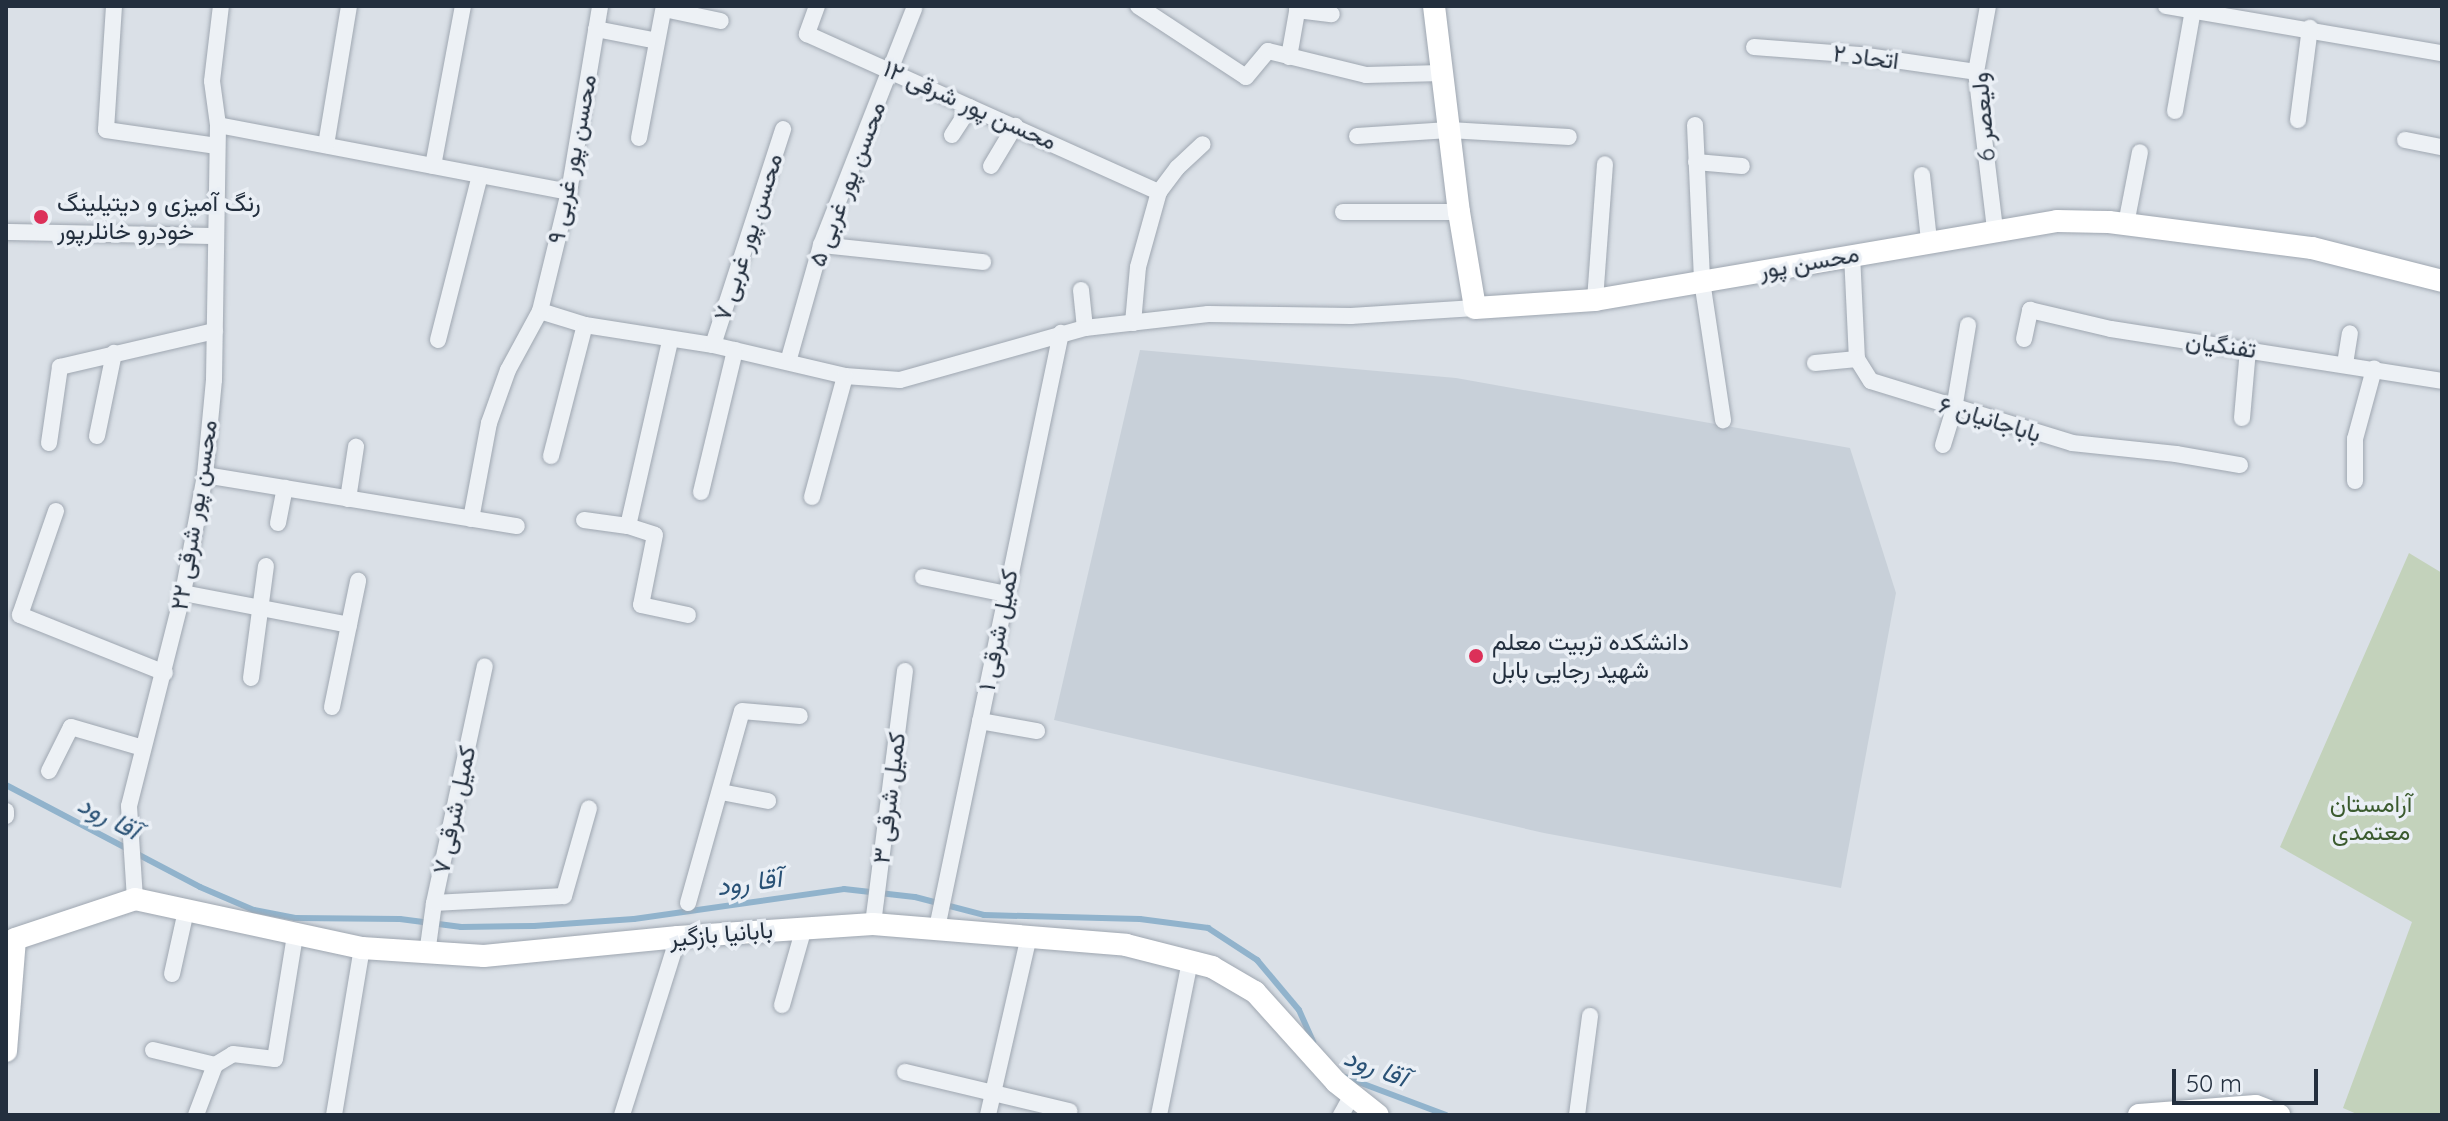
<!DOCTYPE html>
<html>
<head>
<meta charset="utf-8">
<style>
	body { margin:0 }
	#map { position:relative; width:2448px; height:1121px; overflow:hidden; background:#dae0e7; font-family:Quicksand,Vazirmatn,sans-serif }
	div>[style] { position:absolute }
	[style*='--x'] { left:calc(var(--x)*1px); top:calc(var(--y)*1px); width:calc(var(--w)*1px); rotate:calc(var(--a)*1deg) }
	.built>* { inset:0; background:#c8d0d9 }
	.green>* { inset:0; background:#c3d2bb }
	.stream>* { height:6px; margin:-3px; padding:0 3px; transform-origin:3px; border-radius:3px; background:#91b3cc }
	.roads { filter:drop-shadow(0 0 2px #9fa7b1) drop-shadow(0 0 2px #9fa7b1) }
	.street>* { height:16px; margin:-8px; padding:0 8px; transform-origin:8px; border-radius:8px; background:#edf1f5 }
	.secondary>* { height:22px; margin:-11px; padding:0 11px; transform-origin:11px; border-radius:11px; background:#fff }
	.dots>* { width:22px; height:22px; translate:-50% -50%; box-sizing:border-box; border:4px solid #eaeff5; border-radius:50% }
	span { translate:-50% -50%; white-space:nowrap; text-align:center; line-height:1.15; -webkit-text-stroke:7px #eaeff5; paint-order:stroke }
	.street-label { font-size:24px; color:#232f3e }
	.poi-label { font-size:24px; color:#232f3e }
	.left { translate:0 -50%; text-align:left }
	.park-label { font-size:24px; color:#3b5b2f }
	.water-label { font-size:26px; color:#2a5276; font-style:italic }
	.frame { position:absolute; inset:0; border:8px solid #232f3e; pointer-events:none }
	.scale { position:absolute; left:2172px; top:1069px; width:146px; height:36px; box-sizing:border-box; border:4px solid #232f3e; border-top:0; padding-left:10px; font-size:24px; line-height:28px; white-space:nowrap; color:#232f3e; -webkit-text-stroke:6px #eaeff5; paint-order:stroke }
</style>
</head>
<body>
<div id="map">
	<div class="built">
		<i style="clip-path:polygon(1140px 350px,1456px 378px,1850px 448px,1896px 593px,1841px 888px,1544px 833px,1054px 720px)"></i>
	</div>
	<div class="green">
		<i style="clip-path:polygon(2409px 553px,2442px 573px,2442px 1115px,2359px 1115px,2343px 1108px,2412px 922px,2280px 847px)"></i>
	</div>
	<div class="stream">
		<i style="--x:6;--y:785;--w:219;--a:27.7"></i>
		<i style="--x:200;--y:887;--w:59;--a:23.1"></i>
		<i style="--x:254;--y:910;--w:42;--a:11"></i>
		<i style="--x:295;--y:918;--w:105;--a:0.5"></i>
		<i style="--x:400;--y:919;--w:62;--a:7.5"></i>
		<i style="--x:461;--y:927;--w:73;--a:-0.8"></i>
		<i style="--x:534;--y:926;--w:100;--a:-4"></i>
		<i style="--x:634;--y:919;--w:212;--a:-8.1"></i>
		<i style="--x:844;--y:889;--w:71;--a:6.4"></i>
		<i style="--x:915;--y:897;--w:71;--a:14.6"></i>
		<i style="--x:984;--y:915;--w:156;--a:1.5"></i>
		<i style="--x:1140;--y:919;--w:69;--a:7.5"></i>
		<i style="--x:1208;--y:928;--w:59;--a:33.1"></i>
		<i style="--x:1257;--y:960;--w:65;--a:50"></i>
		<i style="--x:1299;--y:1010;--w:35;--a:66"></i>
		<i style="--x:1345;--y:1077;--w:108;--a:20.6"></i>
	</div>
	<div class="roads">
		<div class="street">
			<i style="--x:114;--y:6;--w:124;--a:93.7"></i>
			<i style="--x:106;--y:130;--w:112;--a:8.2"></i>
			<i style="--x:817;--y:6;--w:30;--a:110"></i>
			<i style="--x:807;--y:34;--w:386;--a:24.2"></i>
			<i style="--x:1138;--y:6;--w:129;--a:33.3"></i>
			<i style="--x:1246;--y:77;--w:34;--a:-50"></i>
			<i style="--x:1268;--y:51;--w:101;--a:13.8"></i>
			<i style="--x:1366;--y:75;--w:76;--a:-1.5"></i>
			<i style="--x:1988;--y:6;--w:67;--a:100.3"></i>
			<i style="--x:1976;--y:72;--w:158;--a:83.1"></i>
			<i style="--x:2166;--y:6;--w:280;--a:9.7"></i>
			<i style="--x:664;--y:9;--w:58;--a:11.9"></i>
			<i style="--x:1297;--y:10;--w:35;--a:7"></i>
			<i style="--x:596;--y:29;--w:62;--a:11.1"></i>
			<i style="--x:1754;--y:47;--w:106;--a:4.3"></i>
			<i style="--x:1860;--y:55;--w:117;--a:8.3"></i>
			<i style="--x:1289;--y:57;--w:52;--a:-80"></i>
			<i style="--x:2175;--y:111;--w:103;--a:-79.9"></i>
			<i style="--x:2298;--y:120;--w:93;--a:-82.6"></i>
			<i style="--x:218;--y:125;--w:357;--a:10.8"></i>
			<i style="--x:1695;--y:125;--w:156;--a:87.4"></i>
			<i style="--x:1702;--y:281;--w:141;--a:81.4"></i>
			<i style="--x:952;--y:135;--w:33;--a:-57"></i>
			<i style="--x:1357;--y:136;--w:92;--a:-3.7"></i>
			<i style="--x:1449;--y:130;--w:120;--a:3.3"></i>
			<i style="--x:639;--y:138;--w:134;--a:-79.3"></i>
			<i style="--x:2405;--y:140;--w:38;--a:11"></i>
			<i style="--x:326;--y:145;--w:141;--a:-80.6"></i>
			<i style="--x:1696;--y:162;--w:46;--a:5"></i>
			<i style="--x:433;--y:166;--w:163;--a:-79.4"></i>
			<i style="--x:991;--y:166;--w:47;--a:-59"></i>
			<i style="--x:1922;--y:175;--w:66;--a:83.9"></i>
			<i style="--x:1343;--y:212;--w:116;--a:0"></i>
			<i style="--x:2126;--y:224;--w:73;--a:-79"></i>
			<i style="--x:6;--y:232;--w:210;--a:1.1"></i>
			<i style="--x:821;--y:245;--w:163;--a:6"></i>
			<i style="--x:1852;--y:254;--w:105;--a:87.3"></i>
			<i style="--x:1857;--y:359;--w:26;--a:58"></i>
			<i style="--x:1871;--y:381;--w:210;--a:17.1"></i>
			<i style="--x:2072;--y:443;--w:105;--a:6"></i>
			<i style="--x:2176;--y:454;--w:65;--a:9.8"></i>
			<i style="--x:1081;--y:290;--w:38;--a:84"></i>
			<i style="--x:1595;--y:300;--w:136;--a:-85.8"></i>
			<i style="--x:540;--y:311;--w:47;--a:17.3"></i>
			<i style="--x:585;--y:325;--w:130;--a:8.9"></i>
			<i style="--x:713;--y:345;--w:136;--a:13.2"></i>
			<i style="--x:845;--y:376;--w:55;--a:4.2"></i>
			<i style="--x:900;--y:380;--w:192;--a:-15.7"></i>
			<i style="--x:1085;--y:328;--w:124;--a:-6.5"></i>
			<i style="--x:1208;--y:314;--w:143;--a:0.8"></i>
			<i style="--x:1351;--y:316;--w:124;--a:-3.7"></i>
			<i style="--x:1133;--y:323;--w:56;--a:-84.9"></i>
			<i style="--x:1138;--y:267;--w:78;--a:-74.4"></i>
			<i style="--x:1159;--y:192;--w:30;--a:-53"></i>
			<i style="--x:1177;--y:168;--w:35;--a:-43"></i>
			<i style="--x:2024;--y:339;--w:30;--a:-78"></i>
			<i style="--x:2030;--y:310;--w:83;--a:13.2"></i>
			<i style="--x:2111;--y:329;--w:335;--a:8.9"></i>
			<i style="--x:438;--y:340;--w:170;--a:-75.7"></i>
			<i style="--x:713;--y:345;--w:227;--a:-72"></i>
			<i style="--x:788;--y:362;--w:122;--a:-74.2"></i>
			<i style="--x:821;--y:245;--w:254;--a:-68.5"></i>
			<i style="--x:1815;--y:363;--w:42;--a:-5.4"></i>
			<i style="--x:2345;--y:364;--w:31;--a:-81"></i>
			<i style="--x:2242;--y:418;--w:69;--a:-85"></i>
			<i style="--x:97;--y:436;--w:85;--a:-78.4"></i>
			<i style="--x:49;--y:443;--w:77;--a:-81.8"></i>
			<i style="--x:60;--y:367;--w:159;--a:-13.1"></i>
			<i style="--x:1943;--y:445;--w:38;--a:-73"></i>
			<i style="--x:1954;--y:409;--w:85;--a:-80.5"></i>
			<i style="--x:551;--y:456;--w:135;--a:-75.5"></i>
			<i style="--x:205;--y:475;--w:316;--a:9.3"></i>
			<i style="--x:2355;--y:481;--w:42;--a:-90"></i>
			<i style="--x:2355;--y:439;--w:73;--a:-74.8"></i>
			<i style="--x:701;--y:492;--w:146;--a:-76.5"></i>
			<i style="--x:812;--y:497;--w:125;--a:-74.7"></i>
			<i style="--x:348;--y:499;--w:53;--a:-81.3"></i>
			<i style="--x:56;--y:511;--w:110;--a:109.1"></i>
			<i style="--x:20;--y:615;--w:156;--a:21.8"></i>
			<i style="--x:471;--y:519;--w:98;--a:-79.4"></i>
			<i style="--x:489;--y:423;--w:56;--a:-70.3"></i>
			<i style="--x:508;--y:370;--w:67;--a:-61.5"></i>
			<i style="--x:540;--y:311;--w:122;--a:-76.3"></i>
			<i style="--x:569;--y:192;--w:189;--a:-80.5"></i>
			<i style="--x:584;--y:520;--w:44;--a:7.8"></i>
			<i style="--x:628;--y:526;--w:28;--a:18"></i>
			<i style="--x:655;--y:535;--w:71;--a:101.3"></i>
			<i style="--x:641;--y:605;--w:48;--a:12"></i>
			<i style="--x:278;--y:523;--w:36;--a:-79"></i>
			<i style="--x:628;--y:526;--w:190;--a:-77.2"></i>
			<i style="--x:923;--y:577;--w:85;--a:11.6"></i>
			<i style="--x:183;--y:593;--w:169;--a:10.9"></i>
			<i style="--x:251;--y:678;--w:113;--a:-82.4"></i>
			<i style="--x:332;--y:707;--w:129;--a:-78.3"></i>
			<i style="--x:980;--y:721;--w:58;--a:10"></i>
			<i style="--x:49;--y:771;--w:49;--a:-63.4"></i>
			<i style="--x:71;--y:727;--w:75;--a:16.3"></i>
			<i style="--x:721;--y:792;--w:48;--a:10.8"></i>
			<i style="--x:6;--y:811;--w:5;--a:90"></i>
			<i style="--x:135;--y:899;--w:93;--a:-93.7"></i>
			<i style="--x:129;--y:806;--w:220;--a:-75.8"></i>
			<i style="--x:183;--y:593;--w:120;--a:-79.4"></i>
			<i style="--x:205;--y:475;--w:95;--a:-84.6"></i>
			<i style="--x:214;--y:380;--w:255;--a:-89.1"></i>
			<i style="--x:218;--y:125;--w:44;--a:-97.8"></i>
			<i style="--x:212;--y:81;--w:76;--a:-83.2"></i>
			<i style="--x:434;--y:903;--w:130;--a:-3.1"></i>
			<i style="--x:564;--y:896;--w:91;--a:-74.1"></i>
			<i style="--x:688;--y:903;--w:199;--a:-74.3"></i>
			<i style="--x:742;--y:711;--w:58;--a:4.9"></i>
			<i style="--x:873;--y:924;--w:255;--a:-82.8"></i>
			<i style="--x:937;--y:928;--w:608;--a:-78.23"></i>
			<i style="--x:427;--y:954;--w:51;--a:-82.2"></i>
			<i style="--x:434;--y:903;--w:242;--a:-77.9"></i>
			<i style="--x:172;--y:974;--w:65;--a:-77.5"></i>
			<i style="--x:782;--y:1005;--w:80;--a:-74.1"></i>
			<i style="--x:153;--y:1050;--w:64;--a:13.6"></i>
			<i style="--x:905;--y:1072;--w:169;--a:13.4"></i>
			<i style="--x:196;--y:1115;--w:53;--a:-69.2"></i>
			<i style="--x:215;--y:1065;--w:21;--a:-31"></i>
			<i style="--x:233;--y:1054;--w:42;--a:6.8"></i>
			<i style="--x:275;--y:1059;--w:126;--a:-80.8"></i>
			<i style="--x:334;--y:1115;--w:169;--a:-80.5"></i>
			<i style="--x:622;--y:1115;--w:187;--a:-72.5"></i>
			<i style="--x:988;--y:1115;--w:184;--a:-77.1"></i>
			<i style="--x:1159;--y:1115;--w:157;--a:-78.6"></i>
			<i style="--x:1341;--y:1115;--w:23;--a:-61"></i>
			<i style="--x:1577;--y:1115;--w:100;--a:-82.5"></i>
		</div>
		<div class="secondary">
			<i style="--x:1434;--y:6;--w:208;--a:83.1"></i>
			<i style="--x:1459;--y:212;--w:97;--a:80.5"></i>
			<i style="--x:1475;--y:308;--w:120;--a:-3.8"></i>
			<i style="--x:1595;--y:300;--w:469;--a:-9.7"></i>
			<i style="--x:2057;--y:221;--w:52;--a:1.1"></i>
			<i style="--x:2109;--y:222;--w:205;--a:7.3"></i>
			<i style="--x:2312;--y:248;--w:134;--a:14.2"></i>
			<i style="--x:6;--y:1051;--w:112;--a:-85.4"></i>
			<i style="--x:15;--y:939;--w:126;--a:-18.4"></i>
			<i style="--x:135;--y:899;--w:232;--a:12.2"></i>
			<i style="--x:362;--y:948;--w:122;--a:3.8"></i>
			<i style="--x:484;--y:956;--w:195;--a:-5.6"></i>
			<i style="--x:678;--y:937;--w:195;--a:-3.8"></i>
			<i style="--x:873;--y:924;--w:254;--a:4.7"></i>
			<i style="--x:1126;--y:945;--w:89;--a:14.3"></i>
			<i style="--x:1212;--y:967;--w:50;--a:30.2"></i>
			<i style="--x:1255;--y:992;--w:121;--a:48"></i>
			<i style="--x:1336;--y:1082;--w:53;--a:38.2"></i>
			<i style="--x:2139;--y:1115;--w:117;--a:-4.4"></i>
			<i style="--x:2256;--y:1106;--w:25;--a:21"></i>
		</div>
	</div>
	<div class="dots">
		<i style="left:41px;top:217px;background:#dc3059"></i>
		<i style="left:1476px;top:656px;background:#dc3059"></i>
	</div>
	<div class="street-label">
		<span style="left:1866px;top:57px;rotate:7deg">اتحاد ۲</span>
		<span style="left:970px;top:105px;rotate:24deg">محسن پور شرقی ۱۲</span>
		<span style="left:1983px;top:117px;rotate:-95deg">ولیعصر 6</span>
		<span style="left:572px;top:159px;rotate:-79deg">محسن پور غربی ۹</span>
		<span style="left:847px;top:184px;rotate:-69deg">محسن پور غربی ۵</span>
		<span style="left:748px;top:237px;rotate:-72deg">محسن پور غربی ۷</span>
		<span style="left:1809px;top:262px;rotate:-10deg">محسن پور</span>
		<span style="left:2221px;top:345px;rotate:8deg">تفنگیان</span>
		<span style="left:1990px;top:419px;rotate:17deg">باباجانیان ۶</span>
		<span style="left:194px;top:515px;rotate:-81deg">محسن پور شرقی ۲۲</span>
		<span style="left:998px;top:630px;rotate:-79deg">کمیل شرقی ۱</span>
		<span style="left:889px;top:798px;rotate:-83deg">کمیل شرقی ۳</span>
		<span style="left:454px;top:810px;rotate:-78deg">کمیل شرقی ۷</span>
		<span style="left:721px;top:934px;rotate:-5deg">بابانیا بازگیر</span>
	</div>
	<div class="poi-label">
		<span class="left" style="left:57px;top:217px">رنگ آمیزی و دیتیلینگ<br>خودرو خانلرپور</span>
		<span class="left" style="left:1492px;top:656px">دانشکده تربیت معلم<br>شهید رجایی بابل</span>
	</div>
	<div class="park-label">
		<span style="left:2371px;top:818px">آرامستان<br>معتمدی</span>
	</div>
	<div class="water-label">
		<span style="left:109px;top:817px;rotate:28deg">آقا رود</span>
		<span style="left:749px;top:882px;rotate:-8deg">آقا رود</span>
		<span style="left:1376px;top:1067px;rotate:21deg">آقا رود</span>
	</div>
	<div class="frame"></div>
	<div class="scale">50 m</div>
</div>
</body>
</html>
